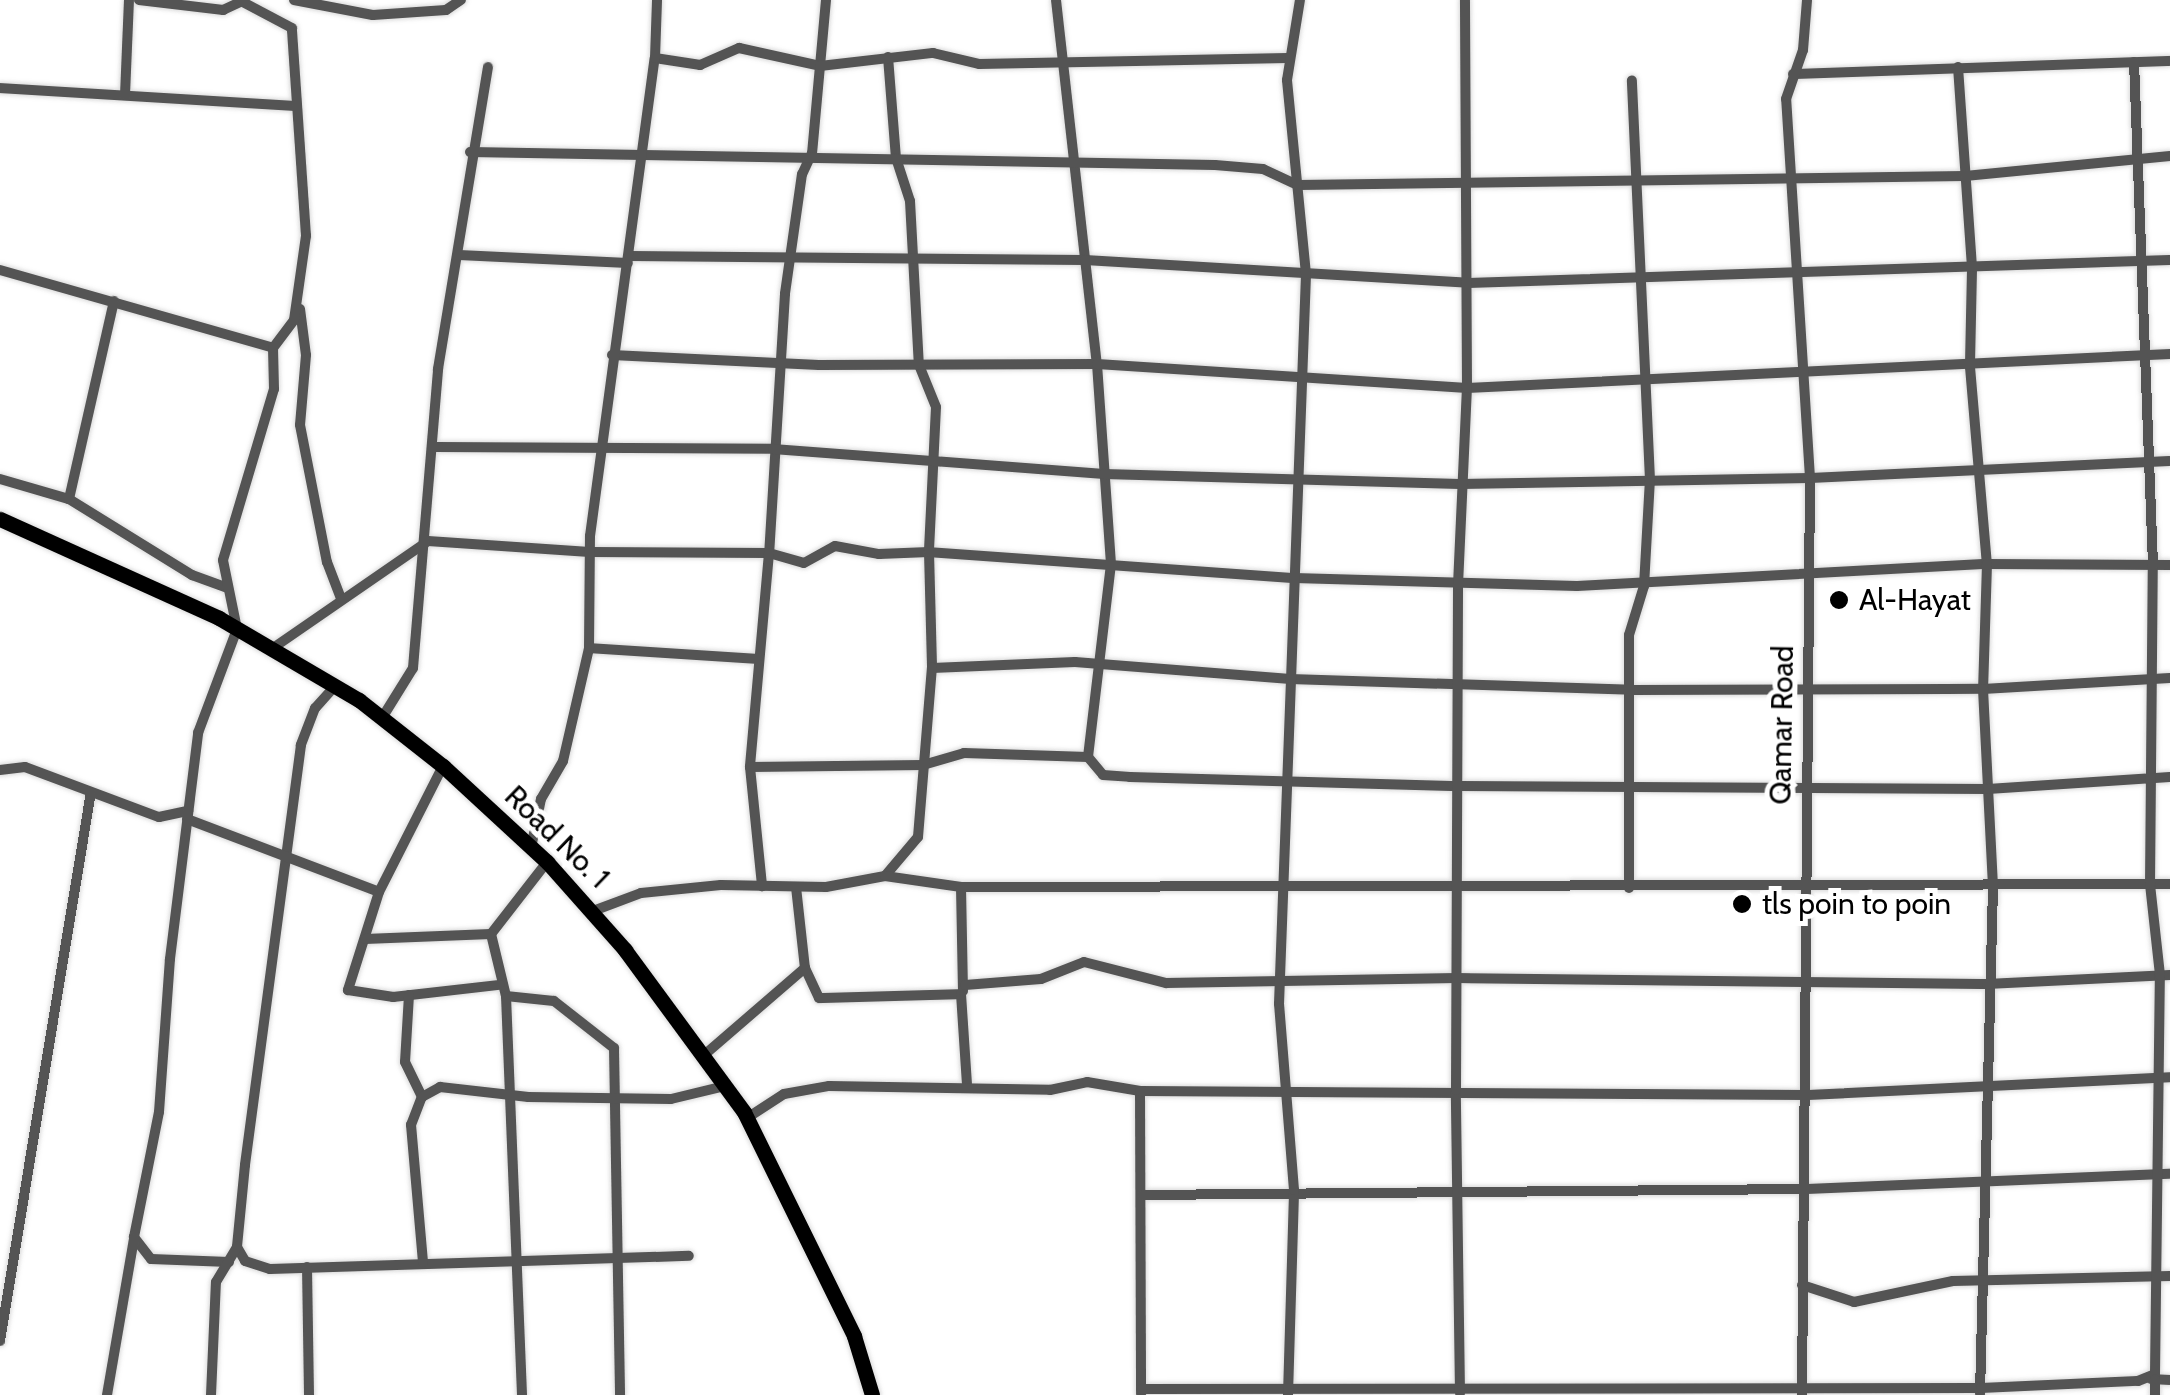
<!DOCTYPE html>
<html>
<head>
<meta charset="utf-8">
<style>
	body { margin:0 }
	#map { position:relative; width:2170px; height:1395px; overflow:hidden; background:#fff; font-family:Cabin,sans-serif }
	div>[style] { position:absolute }
	[style*='--x'] { left:calc(var(--x)*1px); top:calc(var(--y)*1px); width:calc(var(--w)*1px); rotate:calc(var(--a)*1deg) }
	.roads { filter:drop-shadow(0 0 2px #dbdbdb) drop-shadow(0 0 2px #dbdbdb) }
	.minor>* { height:10px; margin:-5px; padding:0 5px; transform-origin:5px; border-radius:5px; background:#545454 }
	.trunk>* { height:15px; margin:-7.5px; padding:0 7.5px; transform-origin:7.5px; border-radius:7.5px; background:#000 }
	.dots>* { width:28px; height:28px; translate:-50% -50%; box-sizing:border-box; border:5px solid #fff; border-radius:50% }
	span { translate:-50% -50%; white-space:nowrap; text-align:center; line-height:1.15; -webkit-text-stroke:10px #fff; paint-order:stroke }
	.poi-label { font-size:30px; color:#000 }
	.left { translate:0 -50%; text-align:left }
	.street-label { font-size:30px; color:#000 }
</style>
</head>
<body>
<div id="map">
	<div class="roads">
		<div class="minor">
			<i style="--x:139;--y:0;--w:85;--a:6.8"></i>
			<i style="--x:223;--y:10;--w:19;--a:-25"></i>
			<i style="--x:294;--y:0;--w:80;--a:10.8"></i>
			<i style="--x:373;--y:15;--w:73;--a:-3.9"></i>
			<i style="--x:446;--y:10;--w:18;--a:-34"></i>
			<i style="--x:826;--y:0;--w:154;--a:95.2"></i>
			<i style="--x:812;--y:153;--w:23;--a:115"></i>
			<i style="--x:802;--y:174;--w:121;--a:98.1"></i>
			<i style="--x:785;--y:294;--w:259;--a:93.5"></i>
			<i style="--x:769;--y:553;--w:36;--a:16"></i>
			<i style="--x:804;--y:563;--w:35;--a:-29"></i>
			<i style="--x:835;--y:546;--w:45;--a:10.3"></i>
			<i style="--x:879;--y:554;--w:50;--a:-2.3"></i>
			<i style="--x:929;--y:552;--w:116;--a:88.5"></i>
			<i style="--x:932;--y:668;--w:143;--a:-2.4"></i>
			<i style="--x:1075;--y:662;--w:216;--a:4.5"></i>
			<i style="--x:1290;--y:679;--w:342;--a:1.8"></i>
			<i style="--x:1632;--y:690;--w:351;--a:-0.2"></i>
			<i style="--x:1983;--y:689;--w:187;--a:-3.4"></i>
			<i style="--x:1056;--y:0;--w:366;--a:83.6"></i>
			<i style="--x:1097;--y:364;--w:200;--a:86"></i>
			<i style="--x:1111;--y:564;--w:194;--a:96.8"></i>
			<i style="--x:888;--y:57;--w:101;--a:85.5"></i>
			<i style="--x:896;--y:158;--w:45;--a:72"></i>
			<i style="--x:910;--y:201;--w:164;--a:86.9"></i>
			<i style="--x:919;--y:365;--w:45;--a:68"></i>
			<i style="--x:936;--y:407;--w:145;--a:92.8"></i>
			<i style="--x:929;--y:552;--w:366;--a:4.1"></i>
			<i style="--x:1294;--y:578;--w:283;--a:1.6"></i>
			<i style="--x:1577;--y:586;--w:411;--a:-3.1"></i>
			<i style="--x:1987;--y:564;--w:183;--a:0.3"></i>
			<i style="--x:655;--y:58;--w:46;--a:8.8"></i>
			<i style="--x:700;--y:65;--w:43;--a:-23.6"></i>
			<i style="--x:739;--y:48;--w:83;--a:12.5"></i>
			<i style="--x:820;--y:66;--w:114;--a:-6.6"></i>
			<i style="--x:933;--y:53;--w:47;--a:13.4"></i>
			<i style="--x:979;--y:64;--w:309;--a:-1.1"></i>
			<i style="--x:1958;--y:67;--w:202;--a:86"></i>
			<i style="--x:1972;--y:269;--w:98;--a:91.2"></i>
			<i style="--x:1970;--y:367;--w:198;--a:85.1"></i>
			<i style="--x:1987;--y:564;--w:125;--a:91.8"></i>
			<i style="--x:1983;--y:689;--w:198;--a:87.1"></i>
			<i style="--x:1993;--y:887;--w:507;--a:91.47"></i>
			<i style="--x:1793;--y:74;--w:377;--a:-2"></i>
			<i style="--x:0;--y:88;--w:295;--a:3.5"></i>
			<i style="--x:125;--y:95;--w:95;--a:-87.6"></i>
			<i style="--x:470;--y:152;--w:745;--a:1"></i>
			<i style="--x:1215;--y:165;--w:48;--a:4.8"></i>
			<i style="--x:1263;--y:169;--w:38;--a:25"></i>
			<i style="--x:1298;--y:185;--w:667;--a:-0.77"></i>
			<i style="--x:1965;--y:176;--w:206;--a:-5.6"></i>
			<i style="--x:459;--y:255;--w:169;--a:2.7"></i>
			<i style="--x:630;--y:256;--w:455;--a:0.5"></i>
			<i style="--x:1085;--y:260;--w:384;--a:3.4"></i>
			<i style="--x:1468;--y:283;--w:702;--a:-1.88"></i>
			<i style="--x:0;--y:270;--w:284;--a:15.9"></i>
			<i style="--x:300;--y:309;--w:46;--a:82.6"></i>
			<i style="--x:306;--y:355;--w:70;--a:94.9"></i>
			<i style="--x:300;--y:425;--w:140;--a:78.9"></i>
			<i style="--x:327;--y:562;--w:40;--a:69"></i>
			<i style="--x:612;--y:355;--w:207;--a:2.8"></i>
			<i style="--x:819;--y:365;--w:278;--a:-0.2"></i>
			<i style="--x:1097;--y:364;--w:371;--a:3.7"></i>
			<i style="--x:1467;--y:388;--w:704;--a:-2.77"></i>
			<i style="--x:436;--y:447;--w:337;--a:0.3"></i>
			<i style="--x:773;--y:449;--w:332;--a:4.3"></i>
			<i style="--x:1104;--y:474;--w:356;--a:1.6"></i>
			<i style="--x:1460;--y:484;--w:350;--a:-1"></i>
			<i style="--x:1810;--y:478;--w:360;--a:-2.7"></i>
			<i style="--x:0;--y:479;--w:72;--a:16.2"></i>
			<i style="--x:69;--y:499;--w:145;--a:31.7"></i>
			<i style="--x:192;--y:575;--w:38;--a:20"></i>
			<i style="--x:69;--y:499;--w:203;--a:-77.2"></i>
			<i style="--x:273;--y:648;--w:188;--a:-34.6"></i>
			<i style="--x:428;--y:541;--w:162;--a:3.9"></i>
			<i style="--x:590;--y:552;--w:179;--a:0.3"></i>
			<i style="--x:769;--y:553;--w:215;--a:95.1"></i>
			<i style="--x:750;--y:767;--w:120;--a:84.2"></i>
			<i style="--x:589;--y:648;--w:169;--a:3.7"></i>
			<i style="--x:335;--y:686;--w:30;--a:132"></i>
			<i style="--x:315;--y:708;--w:40;--a:111"></i>
			<i style="--x:301;--y:745;--w:424;--a:97.6"></i>
			<i style="--x:245;--y:1165;--w:82;--a:95.6"></i>
			<i style="--x:237;--y:1247;--w:16;--a:60"></i>
			<i style="--x:245;--y:1261;--w:26;--a:18"></i>
			<i style="--x:270;--y:1269;--w:419;--a:-1.8"></i>
			<i style="--x:382;--y:718;--w:59;--a:-58.2"></i>
			<i style="--x:413;--y:668;--w:300;--a:-85.2"></i>
			<i style="--x:438;--y:369;--w:306;--a:-80.6"></i>
			<i style="--x:750;--y:767;--w:173;--a:-0.7"></i>
			<i style="--x:923;--y:765;--w:43;--a:-16.3"></i>
			<i style="--x:964;--y:753;--w:124;--a:1.8"></i>
			<i style="--x:1088;--y:757;--w:23;--a:50"></i>
			<i style="--x:1103;--y:775;--w:27;--a:4"></i>
			<i style="--x:1130;--y:777;--w:330;--a:1.6"></i>
			<i style="--x:1460;--y:786;--w:528;--a:0.33"></i>
			<i style="--x:1988;--y:789;--w:182;--a:-3.8"></i>
			<i style="--x:0;--y:770;--w:25;--a:-7"></i>
			<i style="--x:25;--y:767;--w:143;--a:20.5"></i>
			<i style="--x:159;--y:817;--w:30;--a:-12"></i>
			<i style="--x:187;--y:819;--w:205;--a:20.8"></i>
			<i style="--x:379;--y:892;--w:141;--a:-63.1"></i>
			<i style="--x:531;--y:848;--w:50;--a:-78.5"></i>
			<i style="--x:541;--y:799;--w:44;--a:-59.9"></i>
			<i style="--x:563;--y:761;--w:116;--a:-77"></i>
			<i style="--x:589;--y:648;--w:112;--a:-89.5"></i>
			<i style="--x:590;--y:536;--w:482;--a:-82.3"></i>
			<i style="--x:655;--y:58;--w:58;--a:-88"></i>
			<i style="--x:547;--y:862;--w:91;--a:127.9"></i>
			<i style="--x:491;--y:934;--w:64;--a:76.4"></i>
			<i style="--x:506;--y:996;--w:48;--a:5.9"></i>
			<i style="--x:554;--y:1001;--w:76;--a:38.1"></i>
			<i style="--x:614;--y:1048;--w:347;--a:89"></i>
			<i style="--x:885;--y:876;--w:51;--a:-49.8"></i>
			<i style="--x:918;--y:837;--w:170;--a:-85.3"></i>
			<i style="--x:796;--y:887;--w:81;--a:83.7"></i>
			<i style="--x:805;--y:968;--w:33;--a:65"></i>
			<i style="--x:819;--y:998;--w:142;--a:-1.6"></i>
			<i style="--x:961;--y:994;--w:90;--a:86.2"></i>
			<i style="--x:961;--y:887;--w:104;--a:88.9"></i>
			<i style="--x:1629;--y:888;--w:253;--a:-90"></i>
			<i style="--x:1629;--y:635;--w:51;--a:-73"></i>
			<i style="--x:1644;--y:586;--w:106;--a:-86.8"></i>
			<i style="--x:1650;--y:480;--w:400;--a:-92.6"></i>
			<i style="--x:379;--y:892;--w:103;--a:107.6"></i>
			<i style="--x:348;--y:990;--w:46;--a:8.8"></i>
			<i style="--x:393;--y:997;--w:107;--a:-6.5"></i>
			<i style="--x:593;--y:911;--w:51;--a:-20.6"></i>
			<i style="--x:641;--y:893;--w:80;--a:-5.7"></i>
			<i style="--x:721;--y:885;--w:105;--a:1.1"></i>
			<i style="--x:826;--y:887;--w:60;--a:-10.6"></i>
			<i style="--x:885;--y:876;--w:77;--a:8.2"></i>
			<i style="--x:961;--y:887;--w:1209;--a:-0.14"></i>
			<i style="--x:365;--y:939;--w:126;--a:-2.3"></i>
			<i style="--x:965;--y:985;--w:76;--a:-4.5"></i>
			<i style="--x:1041;--y:979;--w:46;--a:-21.6"></i>
			<i style="--x:1084;--y:962;--w:85;--a:14.4"></i>
			<i style="--x:1166;--y:983;--w:291;--a:-1"></i>
			<i style="--x:1457;--y:978;--w:530;--a:0.65"></i>
			<i style="--x:1987;--y:984;--w:183;--a:-2.8"></i>
			<i style="--x:409;--y:995;--w:67;--a:93.4"></i>
			<i style="--x:405;--y:1062;--w:39;--a:64"></i>
			<i style="--x:506;--y:996;--w:399;--a:87.7"></i>
			<i style="--x:703;--y:1056;--w:135;--a:-40.8"></i>
			<i style="--x:1140;--y:1091;--w:303;--a:89.8"></i>
			<i style="--x:747;--y:1118;--w:44;--a:-33"></i>
			<i style="--x:784;--y:1094;--w:46;--a:-10.1"></i>
			<i style="--x:829;--y:1086;--w:221;--a:1"></i>
			<i style="--x:1050;--y:1090;--w:38;--a:-12"></i>
			<i style="--x:1087;--y:1082;--w:54;--a:9.6"></i>
			<i style="--x:1140;--y:1091;--w:668;--a:0.34"></i>
			<i style="--x:1808;--y:1095;--w:362;--a:-2.8"></i>
			<i style="--x:1142;--y:1195;--w:664;--a:-0.52"></i>
			<i style="--x:1806;--y:1189;--w:364;--a:-2.4"></i>
			<i style="--x:229;--y:1262;--w:78;--a:-177.8"></i>
			<i style="--x:151;--y:1259;--w:28;--a:-128"></i>
			<i style="--x:134;--y:1237;--w:127;--a:-78.7"></i>
			<i style="--x:159;--y:1112;--w:153;--a:-85.9"></i>
			<i style="--x:170;--y:959;--w:228;--a:-82.9"></i>
			<i style="--x:198;--y:733;--w:111;--a:-69.4"></i>
			<i style="--x:237;--y:629;--w:70;--a:-101.5"></i>
			<i style="--x:223;--y:560;--w:178;--a:-73.4"></i>
			<i style="--x:274;--y:389;--w:41;--a:-91.4"></i>
			<i style="--x:273;--y:348;--w:35;--a:-53"></i>
			<i style="--x:294;--y:320;--w:85;--a:-81.9"></i>
			<i style="--x:306;--y:236;--w:208;--a:-93.9"></i>
			<i style="--x:292;--y:28;--w:60;--a:-152.2"></i>
			<i style="--x:423;--y:1262;--w:138;--a:-95"></i>
			<i style="--x:411;--y:1125;--w:30;--a:-69"></i>
			<i style="--x:422;--y:1097;--w:21;--a:-29"></i>
			<i style="--x:440;--y:1087;--w:89;--a:6.5"></i>
			<i style="--x:528;--y:1097;--w:143;--a:0.8"></i>
			<i style="--x:671;--y:1099;--w:56;--a:-13.5"></i>
			<i style="--x:307;--y:1267;--w:128;--a:89.1"></i>
			<i style="--x:1802;--y:1285;--w:55;--a:18.1"></i>
			<i style="--x:1854;--y:1302;--w:101;--a:-12"></i>
			<i style="--x:1953;--y:1281;--w:217;--a:-1.3"></i>
			<i style="--x:0;--y:1341;--w:556;--a:-80.59"></i>
			<i style="--x:2151;--y:1379;--w:19;--a:3"></i>
			<i style="--x:1141;--y:1389;--w:840;--a:-0.07"></i>
			<i style="--x:1981;--y:1388;--w:157;--a:-2.6"></i>
			<i style="--x:2138;--y:1381;--w:18;--a:-22"></i>
			<i style="--x:2155;--y:1374;--w:399;--a:-89.3"></i>
			<i style="--x:2160;--y:975;--w:91;--a:-96.3"></i>
			<i style="--x:2150;--y:885;--w:320;--a:-89.5"></i>
			<i style="--x:2153;--y:565;--w:503;--a:-92.16"></i>
			<i style="--x:1460;--y:1393;--w:303;--a:-90.8"></i>
			<i style="--x:1456;--y:1090;--w:505;--a:-89.77"></i>
			<i style="--x:1458;--y:585;--w:197;--a:-87.4"></i>
			<i style="--x:1467;--y:388;--w:388;--a:-90.3"></i>
			<i style="--x:107;--y:1395;--w:159;--a:-80.2"></i>
			<i style="--x:211;--y:1395;--w:113;--a:-87.5"></i>
			<i style="--x:216;--y:1282;--w:41;--a:-59"></i>
			<i style="--x:1288;--y:1395;--w:205;--a:-88.3"></i>
			<i style="--x:1294;--y:1190;--w:187;--a:-94.6"></i>
			<i style="--x:1279;--y:1004;--w:730;--a:-87.88"></i>
			<i style="--x:1306;--y:274;--w:195;--a:-95.6"></i>
			<i style="--x:1287;--y:80;--w:81;--a:-80.8"></i>
			<i style="--x:1802;--y:1395;--w:917;--a:-89.5"></i>
			<i style="--x:1810;--y:478;--w:380;--a:-93.6"></i>
			<i style="--x:1786;--y:99;--w:52;--a:-70.9"></i>
			<i style="--x:1803;--y:50;--w:50;--a:-85.4"></i>
			<i style="--x:2155;--y:1395;--w:16;--a:-90"></i>
		</div>
		<div class="trunk">
			<i style="--x:0;--y:519;--w:240;--a:24.3"></i>
			<i style="--x:219;--y:618;--w:162;--a:30.4"></i>
			<i style="--x:359;--y:700;--w:107;--a:38.2"></i>
			<i style="--x:443;--y:766;--w:142;--a:42.7"></i>
			<i style="--x:547;--y:862;--w:118;--a:48.4"></i>
			<i style="--x:625;--y:950;--w:201;--a:53.7"></i>
			<i style="--x:744;--y:1112;--w:250;--a:63.8"></i>
			<i style="--x:854;--y:1336;--w:62;--a:73"></i>
		</div>
	</div>
	<div class="dots">
		<i style="left:1839px;top:600px;background:#000"></i>
		<i style="left:1742px;top:904px;background:#000"></i>
	</div>
	<div class="poi-label">
		<span class="left" style="left:1859px;top:600px">Al-Hayat</span>
		<span class="left" style="left:1762px;top:904px">tls poin to poin</span>
	</div>
	<div class="street-label">
		<span style="left:1782px;top:725px;rotate:-89deg">Qamar Road</span>
		<span style="left:557px;top:837px;rotate:44deg">Road No. 1</span>
	</div>
</div>
</body>
</html>
